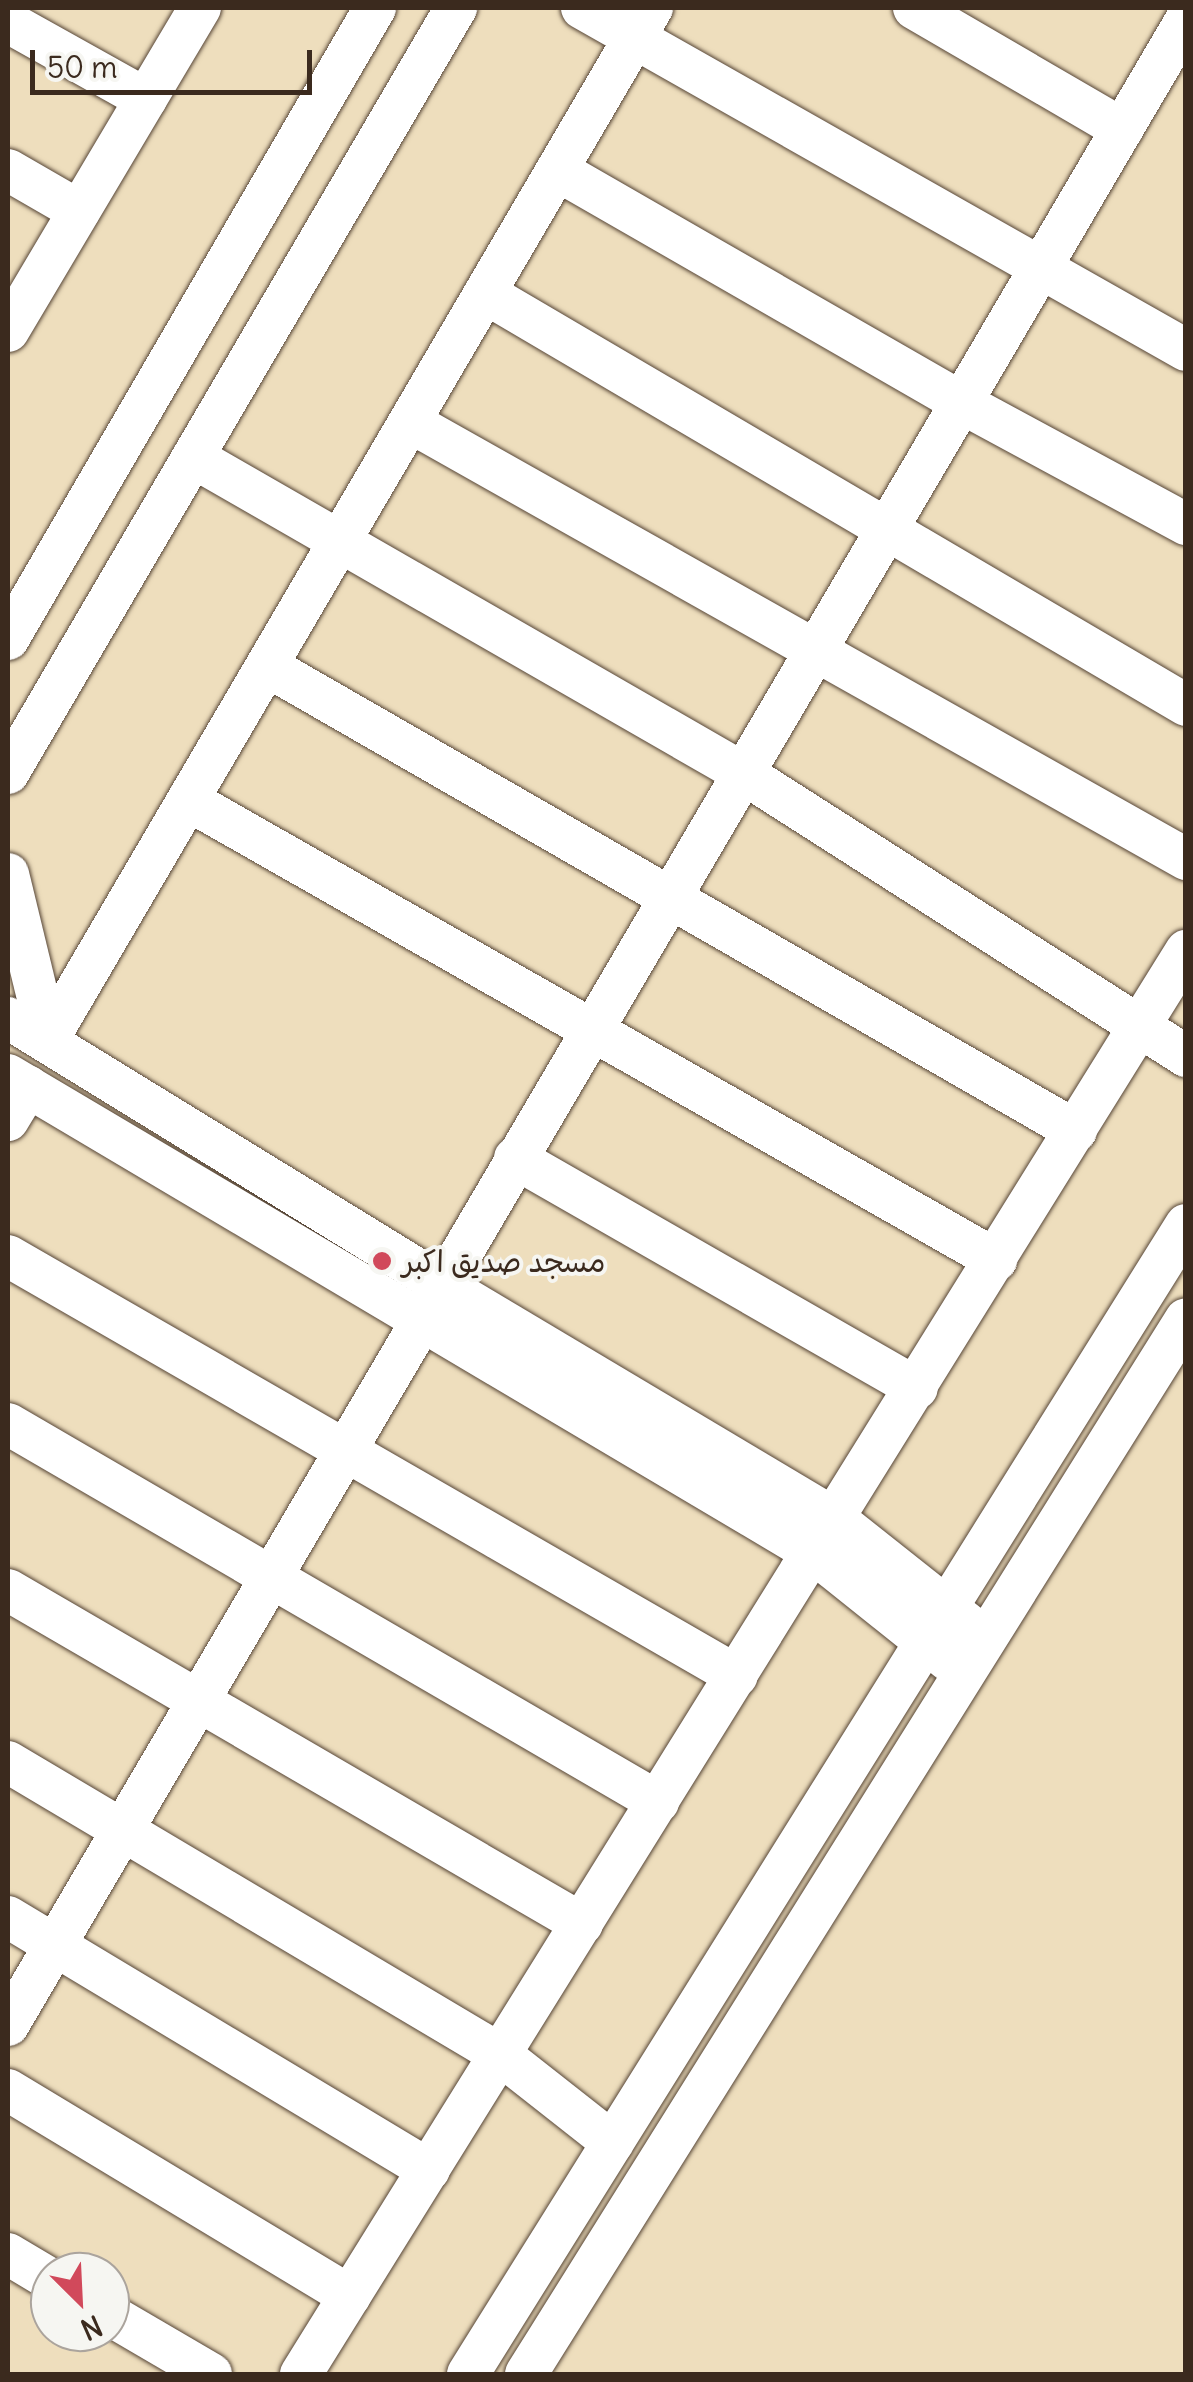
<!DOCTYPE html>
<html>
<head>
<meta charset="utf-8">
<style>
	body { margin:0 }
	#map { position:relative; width:1193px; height:2382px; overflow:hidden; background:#eedebd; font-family:Delius,"Playpen Sans Arabic",sans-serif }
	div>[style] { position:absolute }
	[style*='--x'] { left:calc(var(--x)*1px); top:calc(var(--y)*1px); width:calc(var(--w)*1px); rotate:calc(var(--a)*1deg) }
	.roads { filter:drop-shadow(0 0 2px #564536) drop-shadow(0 0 2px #564536) }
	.minor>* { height:42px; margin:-21px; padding:0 21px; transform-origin:21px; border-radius:21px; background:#fff }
	.dots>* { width:28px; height:28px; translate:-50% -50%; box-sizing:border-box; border:5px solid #f6f6f2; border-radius:50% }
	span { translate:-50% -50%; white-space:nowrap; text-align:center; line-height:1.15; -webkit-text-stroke:8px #f6f6f2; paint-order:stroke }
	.poi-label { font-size:30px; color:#3b2a1e }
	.left { translate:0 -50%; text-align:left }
	.frame { position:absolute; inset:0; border:10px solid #3b2a1e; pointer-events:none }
	.north { position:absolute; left:30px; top:2252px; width:100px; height:100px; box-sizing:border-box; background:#f6f6f2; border:2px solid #aba49d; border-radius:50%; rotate:156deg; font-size:28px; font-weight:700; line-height:40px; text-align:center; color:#3b2a1e }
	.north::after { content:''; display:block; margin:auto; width:35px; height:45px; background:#d1495b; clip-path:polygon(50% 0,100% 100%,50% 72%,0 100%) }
	.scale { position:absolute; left:30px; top:50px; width:282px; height:45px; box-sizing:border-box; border:5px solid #3b2a1e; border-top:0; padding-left:12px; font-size:30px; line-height:35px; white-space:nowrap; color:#3b2a1e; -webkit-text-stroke:8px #f6f6f2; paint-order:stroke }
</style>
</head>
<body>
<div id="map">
	<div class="roads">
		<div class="minor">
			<i style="--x:582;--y:8;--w:694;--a:29.52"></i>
			<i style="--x:914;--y:8;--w:241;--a:30.2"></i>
			<i style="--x:8;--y:22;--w:158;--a:29.2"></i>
			<i style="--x:8;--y:170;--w:82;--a:30"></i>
			<i style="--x:557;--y:170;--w:467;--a:29.9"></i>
			<i style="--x:962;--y:403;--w:255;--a:28.4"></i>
			<i style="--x:485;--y:293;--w:813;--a:30.44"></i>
			<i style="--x:8;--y:331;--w:376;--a:-59.3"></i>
			<i style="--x:410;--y:422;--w:891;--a:29.39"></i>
			<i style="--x:193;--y:457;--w:634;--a:29.88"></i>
			<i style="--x:743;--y:773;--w:526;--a:32.57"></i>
			<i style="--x:8;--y:639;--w:730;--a:-59.82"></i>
			<i style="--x:267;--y:666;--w:933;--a:29.89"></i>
			<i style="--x:8;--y:773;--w:887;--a:-59.65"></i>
			<i style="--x:188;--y:800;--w:930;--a:29.65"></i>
			<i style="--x:8;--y:874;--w:170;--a:76.4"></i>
			<i style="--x:8;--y:1018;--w:508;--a:31.56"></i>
			<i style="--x:441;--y:1284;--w:459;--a:30.8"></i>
			<i style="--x:835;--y:1519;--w:172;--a:38.4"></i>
			<i style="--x:48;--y:1039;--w:1195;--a:-59.64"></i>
			<i style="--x:8;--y:1075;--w:937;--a:30.67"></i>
			<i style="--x:814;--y:1553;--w:171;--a:38.6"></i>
			<i style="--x:8;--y:1120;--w:39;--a:-59"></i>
			<i style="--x:515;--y:1158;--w:463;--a:29.8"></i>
			<i style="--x:8;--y:1256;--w:841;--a:29.95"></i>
			<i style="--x:8;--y:1424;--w:752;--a:30.18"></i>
			<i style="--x:8;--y:1590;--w:664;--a:30.19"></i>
			<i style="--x:8;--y:1762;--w:573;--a:30.72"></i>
			<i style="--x:501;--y:2055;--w:142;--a:38.2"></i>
			<i style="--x:8;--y:1917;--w:491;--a:31"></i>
			<i style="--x:8;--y:2025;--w:2325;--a:-59.56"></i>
			<i style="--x:8;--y:2090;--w:399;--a:31.1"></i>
			<i style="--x:8;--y:2254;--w:49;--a:30.8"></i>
			<i style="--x:110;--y:2315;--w:117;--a:30.3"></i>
			<i style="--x:301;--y:2374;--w:1676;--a:-58.12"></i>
			<i style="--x:468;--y:2374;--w:1355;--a:-58"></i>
			<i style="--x:526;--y:2374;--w:1244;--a:-57.97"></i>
		</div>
	</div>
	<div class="dots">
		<i style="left:382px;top:1261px;background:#d1495b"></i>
	</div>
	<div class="poi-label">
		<span class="left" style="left:402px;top:1261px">مسجد صدیق اکبر</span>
	</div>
	<div class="frame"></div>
	<div class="north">N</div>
	<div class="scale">50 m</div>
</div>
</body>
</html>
